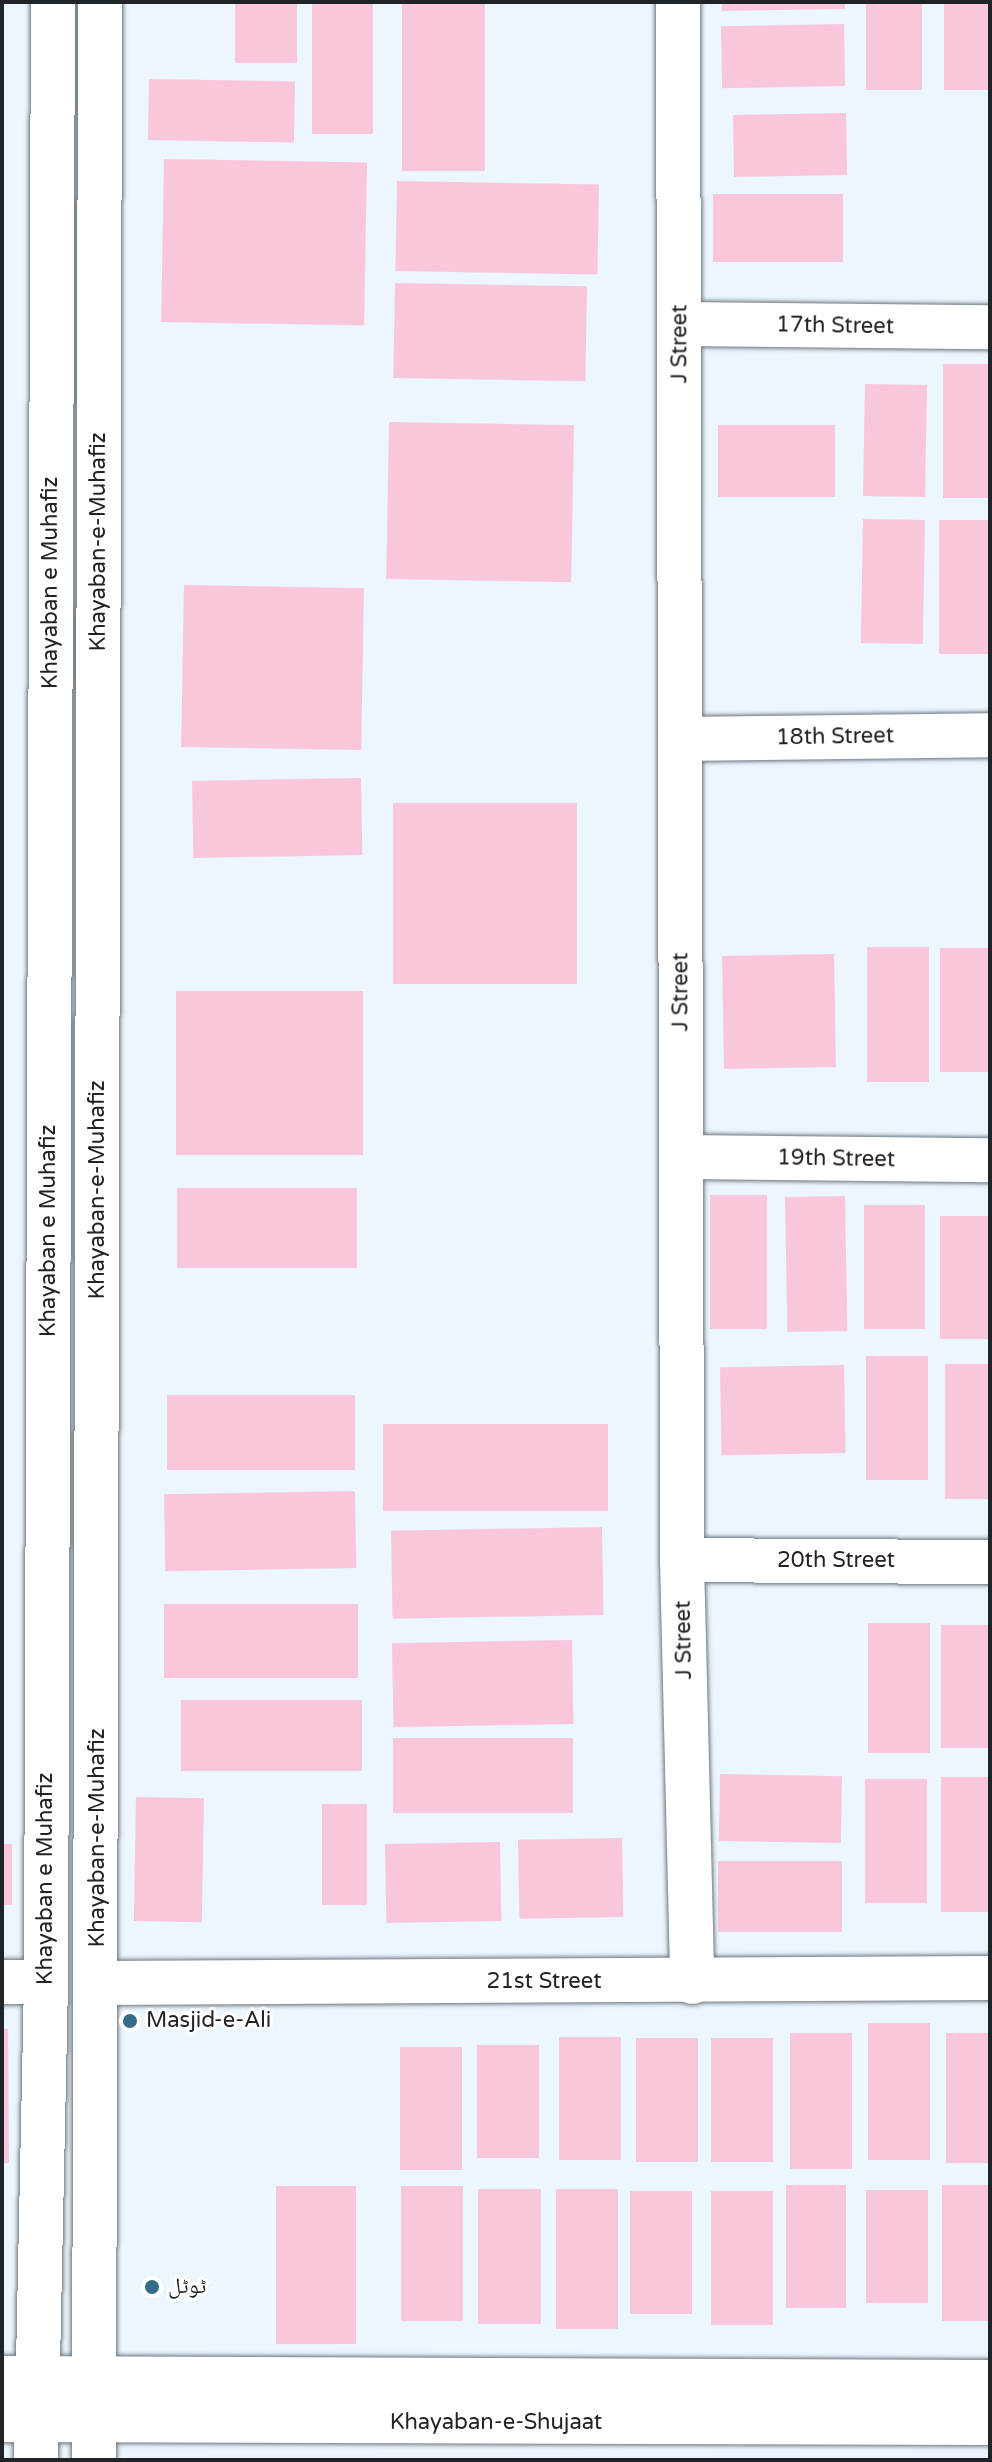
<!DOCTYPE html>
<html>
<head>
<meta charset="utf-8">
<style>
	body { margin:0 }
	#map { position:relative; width:992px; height:2462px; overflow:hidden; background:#ebf6ff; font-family:"Varela Round","Noto Naskh Arabic",sans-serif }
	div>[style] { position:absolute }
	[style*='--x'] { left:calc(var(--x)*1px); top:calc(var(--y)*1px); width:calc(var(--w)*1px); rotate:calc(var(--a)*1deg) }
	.building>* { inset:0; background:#f9c6dc; transform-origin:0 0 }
	.roads { filter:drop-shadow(0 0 2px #6e777f) drop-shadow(0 0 2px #6e777f) }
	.street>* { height:44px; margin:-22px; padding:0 22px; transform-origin:22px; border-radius:22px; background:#fff }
	.secondary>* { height:44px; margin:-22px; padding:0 22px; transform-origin:22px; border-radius:22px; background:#fff }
	.dots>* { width:22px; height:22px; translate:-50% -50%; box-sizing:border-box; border:4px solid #fff; border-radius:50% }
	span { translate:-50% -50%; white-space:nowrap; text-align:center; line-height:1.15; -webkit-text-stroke:6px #fff; paint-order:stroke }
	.street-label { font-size:22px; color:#202327 }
	.poi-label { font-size:22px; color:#202327 }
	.left { translate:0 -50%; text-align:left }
	.frame { position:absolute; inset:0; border:4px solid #202327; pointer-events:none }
</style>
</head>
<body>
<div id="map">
	<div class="building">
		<i style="left:235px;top:2px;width:62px;height:61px"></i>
		<i style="left:312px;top:2px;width:61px;height:132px"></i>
		<i style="left:402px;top:2px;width:83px;height:169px"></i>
		<i style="clip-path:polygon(722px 2px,845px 2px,845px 9px,722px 11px)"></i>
		<i style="left:866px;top:2px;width:56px;height:88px"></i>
		<i style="left:944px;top:2px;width:46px;height:88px"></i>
		<i style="left:844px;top:24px;width:62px;height:123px;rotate:89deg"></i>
		<i style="left:149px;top:79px;width:146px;height:61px;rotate:1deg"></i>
		<i style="left:846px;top:113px;width:62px;height:113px;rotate:89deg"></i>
		<i style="left:164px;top:159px;width:203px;height:163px;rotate:1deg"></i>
		<i style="left:397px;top:181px;width:202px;height:90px;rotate:1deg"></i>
		<i style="left:843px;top:194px;width:68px;height:130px;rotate:90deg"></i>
		<i style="left:395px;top:283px;width:192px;height:95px;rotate:1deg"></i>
		<i style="left:943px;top:364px;width:47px;height:134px"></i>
		<i style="left:865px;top:384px;width:62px;height:112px;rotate:1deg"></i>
		<i style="left:389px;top:422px;width:185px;height:157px;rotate:1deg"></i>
		<i style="left:718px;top:425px;width:117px;height:72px"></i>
		<i style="left:863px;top:519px;width:62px;height:124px;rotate:1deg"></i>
		<i style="left:939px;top:520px;width:51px;height:134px"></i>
		<i style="left:184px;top:585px;width:180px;height:162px;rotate:1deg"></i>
		<i style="left:361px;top:778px;width:77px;height:169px;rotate:89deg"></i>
		<i style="left:577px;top:803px;width:181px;height:184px;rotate:90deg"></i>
		<i style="left:867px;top:947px;width:62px;height:135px"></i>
		<i style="left:990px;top:948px;width:124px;height:50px;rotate:90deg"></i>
		<i style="left:834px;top:954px;width:113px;height:112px;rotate:89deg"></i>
		<i style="left:363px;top:991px;width:164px;height:187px;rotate:90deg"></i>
		<i style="left:357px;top:1188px;width:80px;height:180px;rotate:90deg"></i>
		<i style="left:767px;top:1195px;width:134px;height:57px;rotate:90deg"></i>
		<i style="left:845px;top:1196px;width:135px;height:60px;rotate:89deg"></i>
		<i style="left:864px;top:1205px;width:61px;height:124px"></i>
		<i style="left:940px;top:1216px;width:50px;height:123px"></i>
		<i style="left:866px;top:1356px;width:62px;height:124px"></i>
		<i style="left:990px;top:1364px;width:135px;height:45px;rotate:90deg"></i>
		<i style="left:844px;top:1365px;width:88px;height:124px;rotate:89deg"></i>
		<i style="left:355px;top:1395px;width:75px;height:188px;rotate:90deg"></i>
		<i style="left:608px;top:1424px;width:87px;height:225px;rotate:90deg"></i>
		<i style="left:355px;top:1491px;width:77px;height:191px;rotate:89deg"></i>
		<i style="left:602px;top:1527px;width:88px;height:211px;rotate:89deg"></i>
		<i style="left:358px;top:1604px;width:74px;height:194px;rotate:90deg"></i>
		<i style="left:930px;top:1623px;width:130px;height:62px;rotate:90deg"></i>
		<i style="left:990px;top:1625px;width:123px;height:49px;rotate:90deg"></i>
		<i style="left:572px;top:1640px;width:84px;height:180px;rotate:89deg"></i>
		<i style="left:362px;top:1700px;width:71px;height:181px;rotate:90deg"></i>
		<i style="left:573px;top:1738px;width:75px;height:180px;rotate:90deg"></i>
		<i style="left:720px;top:1774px;width:122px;height:67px;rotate:1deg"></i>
		<i style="left:941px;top:1777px;width:49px;height:135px"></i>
		<i style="left:927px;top:1779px;width:124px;height:62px;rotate:90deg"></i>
		<i style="left:136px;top:1797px;width:68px;height:124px;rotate:1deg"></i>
		<i style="left:322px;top:1804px;width:45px;height:101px"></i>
		<i style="left:622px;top:1838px;width:79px;height:104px;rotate:89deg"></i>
		<i style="left:500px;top:1842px;width:79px;height:115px;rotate:89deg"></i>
		<i style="left:2px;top:1844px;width:10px;height:61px"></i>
		<i style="left:718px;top:1861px;width:124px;height:71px"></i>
		<i style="left:930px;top:2023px;width:137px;height:62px;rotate:90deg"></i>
		<i style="clip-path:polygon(2px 2029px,8px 2029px,9px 2163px,2px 2163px)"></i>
		<i style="left:852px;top:2033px;width:136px;height:62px;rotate:90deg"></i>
		<i style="left:990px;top:2033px;width:130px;height:44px;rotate:90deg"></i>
		<i style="left:559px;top:2037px;width:62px;height:123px"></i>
		<i style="left:698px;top:2038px;width:124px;height:62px;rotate:90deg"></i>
		<i style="left:711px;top:2038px;width:62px;height:124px"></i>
		<i style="left:477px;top:2045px;width:62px;height:113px"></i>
		<i style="left:400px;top:2047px;width:62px;height:123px"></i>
		<i style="left:786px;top:2185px;width:60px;height:123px"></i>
		<i style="left:990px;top:2185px;width:136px;height:48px;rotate:90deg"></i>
		<i style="left:276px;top:2186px;width:80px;height:158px"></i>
		<i style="left:463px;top:2186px;width:135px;height:62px;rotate:90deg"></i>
		<i style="left:478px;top:2189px;width:63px;height:135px"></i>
		<i style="left:618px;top:2189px;width:140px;height:62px;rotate:90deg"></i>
		<i style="left:866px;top:2190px;width:62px;height:113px"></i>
		<i style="left:630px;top:2191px;width:62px;height:123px"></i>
		<i style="left:711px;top:2191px;width:62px;height:134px"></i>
	</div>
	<div class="roads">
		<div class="street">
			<i style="--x:678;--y:2;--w:1558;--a:89.85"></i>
			<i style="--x:682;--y:1560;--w:422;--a:88.6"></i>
			<i style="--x:680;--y:324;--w:310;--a:0.6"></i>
			<i style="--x:680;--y:739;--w:310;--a:-0.7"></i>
			<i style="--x:682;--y:1157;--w:308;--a:0.6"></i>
			<i style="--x:682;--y:1560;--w:308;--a:0.4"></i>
			<i style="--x:2;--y:1982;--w:44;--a:0"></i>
			<i style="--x:98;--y:1983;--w:892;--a:-0.32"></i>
		</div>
		<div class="secondary">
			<i style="--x:2;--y:2378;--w:988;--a:0.23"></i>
			<i style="--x:2;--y:2420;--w:988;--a:0.17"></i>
			<i style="--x:36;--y:2460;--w:478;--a:-88.8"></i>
			<i style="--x:46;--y:1982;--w:1980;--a:-89.8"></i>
			<i style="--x:94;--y:2460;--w:2458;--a:-89.86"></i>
		</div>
	</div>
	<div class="dots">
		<i style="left:130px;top:2021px;background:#346b86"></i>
		<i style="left:152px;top:2287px;background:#346b86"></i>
	</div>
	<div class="street-label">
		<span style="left:835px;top:326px;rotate:1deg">17th Street</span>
		<span style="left:680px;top:344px;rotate:-90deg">J Street</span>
		<span style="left:99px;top:542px;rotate:-90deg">Khayaban-e-Muhafiz</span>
		<span style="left:51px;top:583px;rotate:-90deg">Khayaban e Muhafiz</span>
		<span style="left:835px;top:737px;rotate:-1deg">18th Street</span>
		<span style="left:681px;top:992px;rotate:-90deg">J Street</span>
		<span style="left:836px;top:1159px;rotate:1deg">19th Street</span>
		<span style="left:98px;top:1190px;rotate:-90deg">Khayaban-e-Muhafiz</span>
		<span style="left:49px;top:1231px;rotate:-90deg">Khayaban e Muhafiz</span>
		<span style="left:836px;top:1561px">20th Street</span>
		<span style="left:684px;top:1640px;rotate:-91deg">J Street</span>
		<span style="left:98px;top:1838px;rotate:-90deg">Khayaban-e-Muhafiz</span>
		<span style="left:46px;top:1879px;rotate:-90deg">Khayaban e Muhafiz</span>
		<span style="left:544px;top:1982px">21st Street</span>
		<span style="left:496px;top:2423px">Khayaban-e-Shujaat</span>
	</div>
	<div class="poi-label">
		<span class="left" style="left:146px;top:2021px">Masjid-e-Ali</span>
		<span class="left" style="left:168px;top:2287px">ٹوٹل</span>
	</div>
	<div class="frame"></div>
</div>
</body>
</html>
